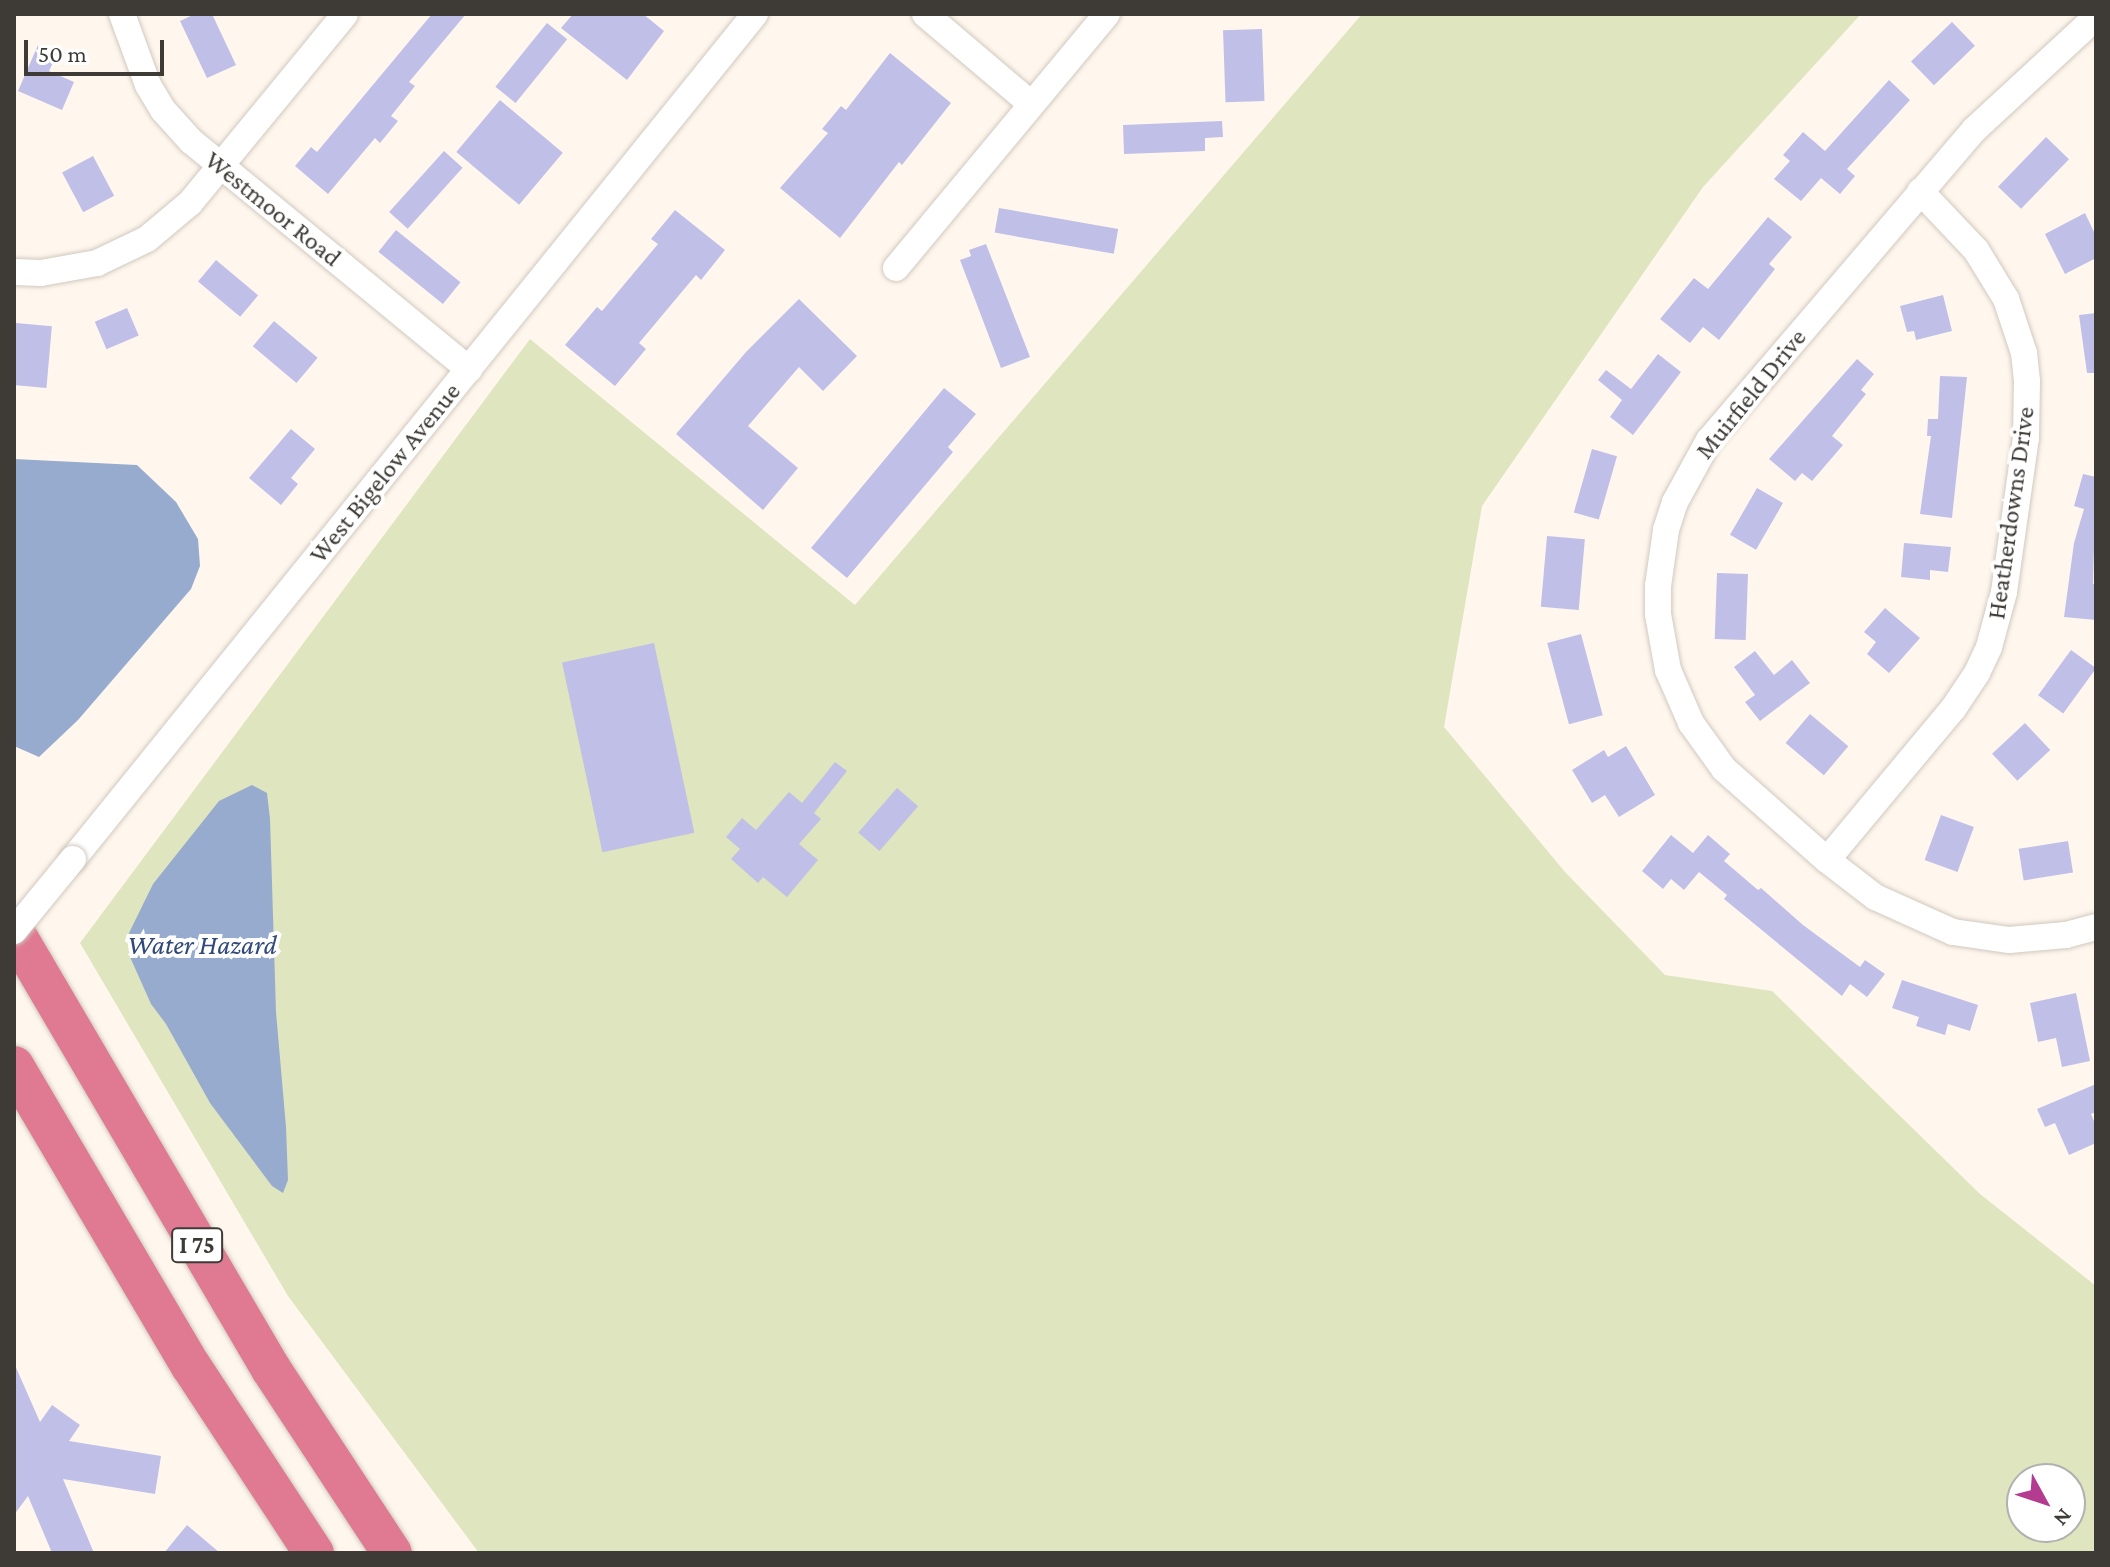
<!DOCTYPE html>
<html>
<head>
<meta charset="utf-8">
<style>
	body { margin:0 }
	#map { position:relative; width:2110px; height:1567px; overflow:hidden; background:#fff7ed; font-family:"Crimson Pro",serif }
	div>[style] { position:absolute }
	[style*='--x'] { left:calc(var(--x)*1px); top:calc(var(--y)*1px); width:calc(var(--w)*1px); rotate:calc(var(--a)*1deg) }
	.green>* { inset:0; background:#dfe5be }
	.water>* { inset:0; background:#97abcf }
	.building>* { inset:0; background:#c0bfe8; transform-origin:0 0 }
	.roads { filter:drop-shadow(0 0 2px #d1c9c0) drop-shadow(0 0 2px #d1c9c0) }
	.minor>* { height:26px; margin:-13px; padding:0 13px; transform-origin:13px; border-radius:13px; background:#fff }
	.highway>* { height:40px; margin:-20px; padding:0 20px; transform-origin:20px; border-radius:20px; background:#e07a92 }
	.bridges { filter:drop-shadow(0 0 2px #d1c9c0) drop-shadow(0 0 2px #d1c9c0) }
	.minor-bridge>* { height:26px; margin:-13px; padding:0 13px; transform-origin:13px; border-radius:13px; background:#fff }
	span { translate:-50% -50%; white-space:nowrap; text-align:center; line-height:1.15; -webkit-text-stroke:8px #fff; paint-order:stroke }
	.shield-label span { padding:2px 6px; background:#fff; border:2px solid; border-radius:6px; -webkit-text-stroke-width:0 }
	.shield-label { font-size:24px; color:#3e3b37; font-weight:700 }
	.street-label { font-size:26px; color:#3e3b37 }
	.water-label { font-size:28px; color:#304979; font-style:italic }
	.frame { position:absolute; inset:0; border:16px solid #3e3b37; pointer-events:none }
	.north { position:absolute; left:2006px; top:1463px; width:80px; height:80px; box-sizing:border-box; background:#fff; border:2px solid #b2b1af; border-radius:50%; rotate:130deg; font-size:22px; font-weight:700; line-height:32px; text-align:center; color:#3e3b37 }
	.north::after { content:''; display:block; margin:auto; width:28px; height:36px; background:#b43c90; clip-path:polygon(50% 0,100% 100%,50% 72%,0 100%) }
	.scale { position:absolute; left:24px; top:40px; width:140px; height:36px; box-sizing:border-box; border:4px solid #3e3b37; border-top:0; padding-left:10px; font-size:24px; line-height:28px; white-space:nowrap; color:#3e3b37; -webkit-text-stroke:6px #fff; paint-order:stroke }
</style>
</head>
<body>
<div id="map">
	<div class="green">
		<i style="clip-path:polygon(evenodd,1362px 14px,1861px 14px,1703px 187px,1482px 506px,1444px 727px,1565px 872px,1665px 975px,1772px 991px,1980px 1194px,2096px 1286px,2096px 1553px,479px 1553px,288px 1296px,80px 943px,530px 339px,855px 605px,1362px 14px,2022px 1479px,2070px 1479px,2070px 1527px,2022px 1527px,2022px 1479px)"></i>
	</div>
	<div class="water">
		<i style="clip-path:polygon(14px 459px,137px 465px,176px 502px,198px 539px,200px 566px,191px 589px,78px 720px,39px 757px,14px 746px)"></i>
		<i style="clip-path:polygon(252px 785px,267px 793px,270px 819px,276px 1012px,286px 1127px,288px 1180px,283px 1193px,272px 1186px,210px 1103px,166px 1024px,151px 1004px,130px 957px,129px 933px,153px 884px,219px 801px)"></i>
	</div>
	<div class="building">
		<i style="clip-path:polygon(195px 14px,212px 14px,236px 65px,207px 78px,180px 21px)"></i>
		<i style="clip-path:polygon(432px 14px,466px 14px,409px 82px,415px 86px,391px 116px,398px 121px,380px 143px,375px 138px,328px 194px,295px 166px,311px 147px,317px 152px)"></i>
		<i style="clip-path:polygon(573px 14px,643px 14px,664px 31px,627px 80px,561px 28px)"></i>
		<i style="left:1952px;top:22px;width:33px;height:57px;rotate:46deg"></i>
		<i style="left:547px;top:23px;width:26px;height:82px;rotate:39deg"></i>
		<i style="left:1262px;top:29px;width:72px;height:39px;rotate:88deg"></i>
		<i style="clip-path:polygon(38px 45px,57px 54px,49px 71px,74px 82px,62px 110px,18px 91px)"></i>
		<i style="clip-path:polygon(890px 53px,951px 103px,902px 165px,899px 162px,840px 238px,780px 188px,828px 133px,822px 129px,841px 106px,846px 110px)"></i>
		<i style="clip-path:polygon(1889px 80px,1910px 100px,1847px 169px,1855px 176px,1840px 194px,1821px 178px,1801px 201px,1774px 179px,1790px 161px,1783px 155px,1803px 132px,1825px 151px)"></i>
		<i style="left:500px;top:100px;width:82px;height:68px;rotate:40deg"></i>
		<i style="clip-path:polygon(1222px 121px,1223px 137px,1205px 138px,1205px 151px,1124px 154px,1123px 125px)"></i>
		<i style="left:2046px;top:137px;width:32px;height:69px;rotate:44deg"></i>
		<i style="left:444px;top:151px;width:25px;height:82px;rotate:42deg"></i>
		<i style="left:93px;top:156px;width:45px;height:35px;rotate:62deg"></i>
		<i style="left:999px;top:208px;width:121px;height:25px;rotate:10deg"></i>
		<i style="clip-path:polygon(675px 210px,725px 250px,701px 280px,696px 275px,639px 343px,646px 349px,615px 386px,565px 345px,597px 307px,602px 311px,658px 244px,651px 239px)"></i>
		<i style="clip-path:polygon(2085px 213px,2096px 236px,2096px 258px,2065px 274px,2045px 234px)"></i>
		<i style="clip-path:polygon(1768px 217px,1792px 237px,1769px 264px,1775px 269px,1719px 340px,1703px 327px,1690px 343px,1660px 319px,1694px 278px,1708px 289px)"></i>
		<i style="left:396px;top:230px;width:83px;height:28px;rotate:39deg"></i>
		<i style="clip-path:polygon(986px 244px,1030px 357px,1001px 368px,960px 260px,971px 256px,969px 250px)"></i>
		<i style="left:216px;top:260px;width:55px;height:28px;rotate:40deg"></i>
		<i style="clip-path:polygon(1943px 295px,1952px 331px,1916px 340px,1914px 331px,1907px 332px,1900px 306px)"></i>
		<i style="clip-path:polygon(799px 299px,857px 356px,823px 391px,799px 367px,748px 426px,798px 468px,763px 510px,676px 434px,746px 352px)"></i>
		<i style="left:127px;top:308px;width:30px;height:35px;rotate:67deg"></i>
		<i style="clip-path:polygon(2096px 313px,2096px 373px,2087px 373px,2079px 315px)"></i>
		<i style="left:274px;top:321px;width:57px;height:33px;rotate:40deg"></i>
		<i style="left:16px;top:323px;width:36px;height:62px;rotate:5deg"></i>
		<i style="clip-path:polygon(1658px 354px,1681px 372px,1633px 435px,1610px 417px,1622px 400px,1598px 380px,1606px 370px,1631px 389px)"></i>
		<i style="clip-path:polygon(1857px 359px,1874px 374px,1861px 390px,1866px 394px,1832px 436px,1843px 445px,1812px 481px,1802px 473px,1795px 481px,1769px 459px)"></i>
		<i style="clip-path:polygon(1940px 376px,1967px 377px,1952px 518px,1920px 514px,1931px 436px,1927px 436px,1928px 419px,1938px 419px)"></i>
		<i style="clip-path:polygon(944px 388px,976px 414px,948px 447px,953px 452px,847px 578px,811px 548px)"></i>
		<i style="clip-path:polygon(291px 429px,315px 449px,291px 478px,298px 484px,281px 505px,249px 478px)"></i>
		<i style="left:1592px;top:449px;width:26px;height:66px;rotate:16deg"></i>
		<i style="clip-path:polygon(2083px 474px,2096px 477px,2093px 584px,2096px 584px,2096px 620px,2064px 617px,2074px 543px,2084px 509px,2074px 506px)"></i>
		<i style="left:1757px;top:488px;width:30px;height:54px;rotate:30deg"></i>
		<i style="left:1547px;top:536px;width:38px;height:71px;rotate:5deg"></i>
		<i style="clip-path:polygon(1904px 543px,1951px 547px,1948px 572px,1930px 570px,1930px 580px,1901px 577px)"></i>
		<i style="left:1717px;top:573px;width:31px;height:66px;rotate:2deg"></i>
		<i style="clip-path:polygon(1885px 608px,1920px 638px,1889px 673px,1867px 654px,1876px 642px,1864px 632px)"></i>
		<i style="left:1581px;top:634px;width:84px;height:35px;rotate:75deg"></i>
		<i style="left:654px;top:643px;width:194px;height:94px;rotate:78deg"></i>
		<i style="left:2071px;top:650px;width:31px;height:56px;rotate:36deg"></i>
		<i style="clip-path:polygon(1755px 651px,1774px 675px,1792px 660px,1810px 683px,1760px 721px,1745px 702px,1755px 695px,1734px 667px)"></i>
		<i style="left:1810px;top:714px;width:50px;height:38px;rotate:40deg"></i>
		<i style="left:2025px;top:723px;width:37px;height:45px;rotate:47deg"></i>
		<i style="clip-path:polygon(1626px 746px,1655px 795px,1619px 817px,1605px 795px,1592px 803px,1572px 770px,1604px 750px,1608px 757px)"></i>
		<i style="clip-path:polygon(835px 762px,847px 771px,814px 813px,821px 819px,799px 844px,818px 860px,787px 897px,763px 877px,758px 883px,731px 859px,740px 849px,726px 837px,742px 818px,756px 830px,789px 792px,802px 803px)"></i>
		<i style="left:897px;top:788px;width:28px;height:59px;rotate:41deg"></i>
		<i style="left:1941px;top:815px;width:35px;height:48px;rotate:20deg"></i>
		<i style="clip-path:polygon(1671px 835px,1693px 853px,1708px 835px,1730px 854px,1724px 861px,1758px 890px,1761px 888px,1803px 925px,1860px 967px,1865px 960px,1885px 974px,1867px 997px,1850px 984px,1842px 996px,1724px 899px,1727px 895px,1699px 872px,1684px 890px,1671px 879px,1663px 889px,1642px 871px)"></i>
		<i style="left:2068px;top:841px;width:32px;height:50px;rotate:81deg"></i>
		<i style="clip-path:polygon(1902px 980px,1978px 1005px,1970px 1031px,1948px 1024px,1945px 1035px,1916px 1026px,1919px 1017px,1892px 1008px)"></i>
		<i style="clip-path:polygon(2076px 993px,2090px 1061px,2062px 1067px,2056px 1038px,2038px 1042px,2030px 1003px)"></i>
		<i style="clip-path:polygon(2096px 1084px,2096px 1112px,2091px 1114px,2096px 1126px,2096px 1143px,2069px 1155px,2055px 1123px,2045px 1127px,2037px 1109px)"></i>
		<i style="clip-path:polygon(14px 1363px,40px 1422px,52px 1405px,80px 1425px,69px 1441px,161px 1456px,155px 1494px,63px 1479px,94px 1553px,52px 1553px,28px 1496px,14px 1515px)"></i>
		<i style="clip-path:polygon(187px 1525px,220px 1553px,164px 1553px)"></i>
	</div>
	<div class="roads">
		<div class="minor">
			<i style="--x:122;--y:14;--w:76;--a:69.9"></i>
			<i style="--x:148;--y:85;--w:29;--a:59"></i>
			<i style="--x:163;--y:110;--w:42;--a:47.9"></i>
			<i style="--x:191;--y:141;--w:360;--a:39.4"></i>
			<i style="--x:925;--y:14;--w:139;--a:40.3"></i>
			<i style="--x:2096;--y:17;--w:166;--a:137.2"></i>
			<i style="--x:1974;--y:130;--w:408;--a:130.5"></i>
			<i style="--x:1709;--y:440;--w:71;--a:118.7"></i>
			<i style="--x:1675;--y:502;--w:29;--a:108"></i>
			<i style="--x:1666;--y:530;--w:57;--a:98.1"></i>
			<i style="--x:1658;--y:586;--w:28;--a:90"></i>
			<i style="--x:1658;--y:614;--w:57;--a:79.9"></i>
			<i style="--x:1668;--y:670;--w:58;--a:66.5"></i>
			<i style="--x:1691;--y:723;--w:57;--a:54.3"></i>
			<i style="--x:1724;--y:769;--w:137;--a:41.5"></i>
			<i style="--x:1827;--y:860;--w:61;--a:37.6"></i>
			<i style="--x:1875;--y:897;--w:85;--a:24.2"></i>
			<i style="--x:1953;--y:932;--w:57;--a:8.1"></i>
			<i style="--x:2009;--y:940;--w:57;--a:-5"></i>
			<i style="--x:2066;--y:935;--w:31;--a:-15"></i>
			<i style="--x:896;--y:268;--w:330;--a:-50.3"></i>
			<i style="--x:14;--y:272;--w:27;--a:2"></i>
			<i style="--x:41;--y:273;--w:57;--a:-10.1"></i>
			<i style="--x:97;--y:263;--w:55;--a:-25.6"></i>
			<i style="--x:147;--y:239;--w:56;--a:-39.9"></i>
			<i style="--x:190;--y:203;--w:244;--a:-50.6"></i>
			<i style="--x:73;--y:859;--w:1086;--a:-51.09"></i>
			<i style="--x:1827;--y:860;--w:197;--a:-50.2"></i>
			<i style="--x:1953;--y:709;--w:43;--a:-56.3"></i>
			<i style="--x:1977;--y:673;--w:29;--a:-65"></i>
			<i style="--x:1989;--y:647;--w:57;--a:-74.7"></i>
			<i style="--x:2004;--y:592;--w:156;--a:-81.9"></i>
			<i style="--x:2026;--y:438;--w:57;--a:-89"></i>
			<i style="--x:2027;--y:381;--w:28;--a:-96"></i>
			<i style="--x:2024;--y:353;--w:57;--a:-108.4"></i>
			<i style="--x:2006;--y:299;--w:57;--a:-121.5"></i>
			<i style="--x:1976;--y:250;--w:81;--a:-133.5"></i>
		</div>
		<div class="highway">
			<i style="--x:14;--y:931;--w:508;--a:59.6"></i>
			<i style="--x:271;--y:1369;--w:220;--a:56.7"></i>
			<i style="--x:14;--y:1066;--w:348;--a:59.5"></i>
			<i style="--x:191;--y:1366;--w:224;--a:56.7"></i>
		</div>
	</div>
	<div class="bridges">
		<div class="minor-bridge">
			<i style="--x:14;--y:931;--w:93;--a:-50.7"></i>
		</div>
	</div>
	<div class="shield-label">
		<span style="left:197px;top:1245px">I 75</span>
	</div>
	<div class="street-label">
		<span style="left:273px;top:209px;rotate:39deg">Westmoor Road</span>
		<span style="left:1751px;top:394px;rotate:-51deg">Muirfield Drive</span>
		<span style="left:385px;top:473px;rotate:-51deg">West Bigelow Avenue</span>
		<span style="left:2011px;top:513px;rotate:-82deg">Heatherdowns Drive</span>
	</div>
	<div class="water-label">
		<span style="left:202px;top:945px">Water Hazard</span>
	</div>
	<div class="frame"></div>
	<div class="north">N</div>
	<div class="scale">50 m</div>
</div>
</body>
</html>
